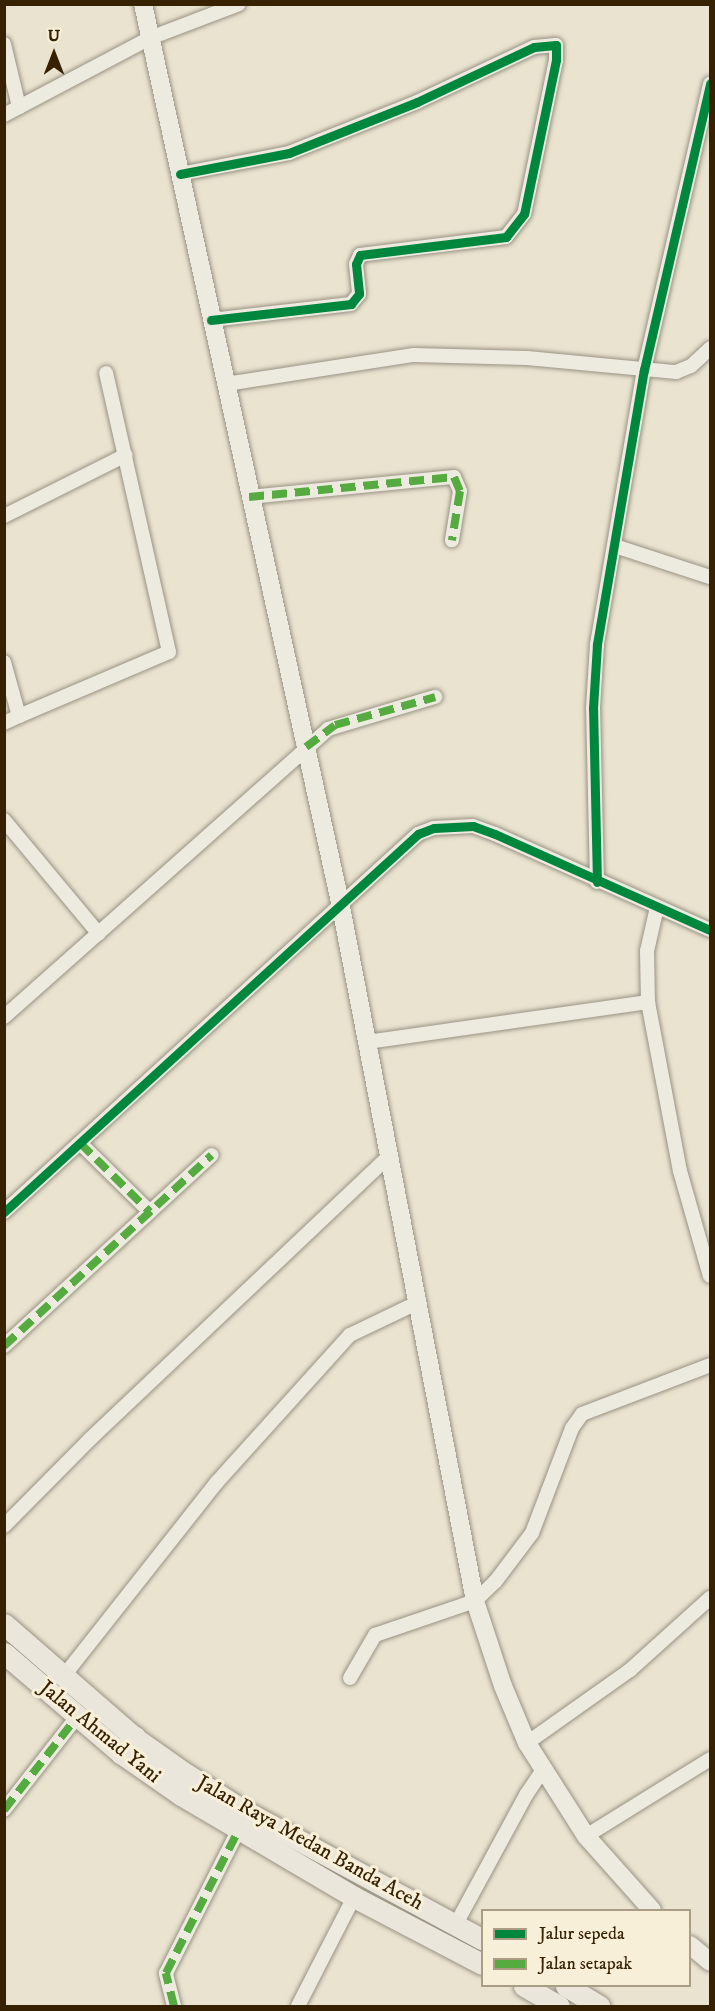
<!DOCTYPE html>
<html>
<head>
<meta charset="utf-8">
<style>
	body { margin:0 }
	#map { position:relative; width:715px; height:2011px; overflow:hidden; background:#eae3d0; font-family:"IM FELL DW Pica",serif }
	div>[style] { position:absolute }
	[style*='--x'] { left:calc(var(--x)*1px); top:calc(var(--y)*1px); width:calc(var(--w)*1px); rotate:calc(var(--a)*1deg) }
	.roads { filter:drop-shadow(0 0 2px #999283) drop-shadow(0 0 2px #999283) }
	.minor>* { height:14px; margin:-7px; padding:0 7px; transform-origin:7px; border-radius:7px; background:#edeae0 }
	.secondary>* { height:18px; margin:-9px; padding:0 9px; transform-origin:9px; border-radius:9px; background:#edeae0 }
	.primary>* { height:21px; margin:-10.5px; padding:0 10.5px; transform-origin:10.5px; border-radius:10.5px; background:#ebe6db }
	.trunk>* { height:22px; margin:-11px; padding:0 11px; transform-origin:11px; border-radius:11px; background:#ebe6db }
	.quiet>* { height:8px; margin-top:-4px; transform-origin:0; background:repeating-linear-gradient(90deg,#55aa40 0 15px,transparent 0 23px) }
	.cycleway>* { height:9px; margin:-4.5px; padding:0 4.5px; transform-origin:4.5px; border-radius:4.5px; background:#00873e }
	span { translate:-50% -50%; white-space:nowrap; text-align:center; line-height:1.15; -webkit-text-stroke:6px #f8efd9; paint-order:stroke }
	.street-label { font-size:21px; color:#362203 }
	.frame { position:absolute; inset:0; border:6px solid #362203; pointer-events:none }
	.legend { position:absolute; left:481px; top:1909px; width:210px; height:78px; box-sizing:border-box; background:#f8efd9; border:2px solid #aa9d83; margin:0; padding:8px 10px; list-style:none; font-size:18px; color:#362203 }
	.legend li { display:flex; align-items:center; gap:12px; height:30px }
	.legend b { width:30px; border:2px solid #aa9d83 }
	.north { position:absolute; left:24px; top:24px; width:60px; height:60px; -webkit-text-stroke:4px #f8efd9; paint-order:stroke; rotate:0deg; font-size:16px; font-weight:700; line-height:24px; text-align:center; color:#362203 }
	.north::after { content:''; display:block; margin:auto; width:21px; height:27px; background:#362203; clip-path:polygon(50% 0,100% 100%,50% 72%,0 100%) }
</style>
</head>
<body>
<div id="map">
	<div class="roads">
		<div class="minor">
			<i style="--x:4;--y:44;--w:65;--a:76.6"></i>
			<i style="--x:4;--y:115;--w:165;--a:-27.8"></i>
			<i style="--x:150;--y:38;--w:95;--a:-20.9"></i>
			<i style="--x:180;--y:174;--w:111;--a:-10.9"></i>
			<i style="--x:289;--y:153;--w:138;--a:-21.7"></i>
			<i style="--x:417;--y:102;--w:129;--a:-25.2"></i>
			<i style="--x:534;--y:47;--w:22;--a:-5"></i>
			<i style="--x:556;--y:45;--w:15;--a:90"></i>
			<i style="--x:556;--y:60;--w:157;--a:101.7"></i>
			<i style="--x:524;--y:214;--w:29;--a:128"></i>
			<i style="--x:506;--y:237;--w:147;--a:173"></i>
			<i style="--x:360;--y:255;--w:10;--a:114"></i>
			<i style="--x:356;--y:264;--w:30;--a:84"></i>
			<i style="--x:359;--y:294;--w:13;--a:129"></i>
			<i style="--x:351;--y:304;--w:141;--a:173.5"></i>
			<i style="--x:226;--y:384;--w:190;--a:-8.8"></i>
			<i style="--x:414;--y:355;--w:113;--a:1.5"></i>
			<i style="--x:527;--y:358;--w:150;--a:5.4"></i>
			<i style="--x:676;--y:372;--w:16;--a:-22"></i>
			<i style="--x:691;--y:366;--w:26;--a:-43"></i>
			<i style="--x:249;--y:497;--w:206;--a:-5.6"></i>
			<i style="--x:454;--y:477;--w:15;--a:67"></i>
			<i style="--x:460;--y:491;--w:50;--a:99.3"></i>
			<i style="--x:4;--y:516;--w:136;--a:-26.6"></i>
			<i style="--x:615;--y:546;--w:100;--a:18.1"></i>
			<i style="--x:4;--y:662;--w:56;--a:74.5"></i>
			<i style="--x:19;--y:716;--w:163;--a:-23.1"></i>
			<i style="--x:169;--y:652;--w:286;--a:-102.7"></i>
			<i style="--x:4;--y:723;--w:17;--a:-25"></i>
			<i style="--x:4;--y:820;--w:148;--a:50.2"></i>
			<i style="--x:597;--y:882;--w:174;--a:-91.3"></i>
			<i style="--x:593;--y:708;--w:64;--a:-86.4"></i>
			<i style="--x:597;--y:644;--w:278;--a:-80.3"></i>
			<i style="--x:644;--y:370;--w:294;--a:-77"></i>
			<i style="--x:657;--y:907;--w:45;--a:102.8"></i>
			<i style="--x:647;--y:951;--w:51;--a:88.9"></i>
			<i style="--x:648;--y:1002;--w:172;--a:79.3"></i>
			<i style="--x:680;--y:1171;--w:109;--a:74.1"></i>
			<i style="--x:4;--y:1017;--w:433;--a:-41.6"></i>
			<i style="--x:328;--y:729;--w:112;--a:-16.7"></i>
			<i style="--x:367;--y:1042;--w:284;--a:-8.1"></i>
			<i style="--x:80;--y:1143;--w:98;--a:44.6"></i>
			<i style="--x:4;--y:1212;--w:561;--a:-42.4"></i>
			<i style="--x:418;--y:834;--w:17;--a:-21"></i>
			<i style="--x:434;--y:828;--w:39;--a:-3"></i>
			<i style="--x:473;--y:826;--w:23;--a:20"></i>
			<i style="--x:495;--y:834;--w:235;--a:24.1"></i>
			<i style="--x:4;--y:1346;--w:282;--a:-42.6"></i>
			<i style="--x:4;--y:1526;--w:122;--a:-45.3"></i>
			<i style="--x:90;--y:1439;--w:413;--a:-43.4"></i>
			<i style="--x:63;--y:1677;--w:248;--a:-51.7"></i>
			<i style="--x:217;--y:1482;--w:198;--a:-47.9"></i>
			<i style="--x:350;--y:1335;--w:76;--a:-25.6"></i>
			<i style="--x:350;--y:1678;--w:50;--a:-59.8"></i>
			<i style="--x:375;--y:1635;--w:106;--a:-18.8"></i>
			<i style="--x:475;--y:1601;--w:28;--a:-44"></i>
			<i style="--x:495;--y:1582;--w:61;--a:-52.9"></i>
			<i style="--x:532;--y:1533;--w:112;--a:-69.1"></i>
			<i style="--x:572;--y:1428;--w:17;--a:-54"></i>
			<i style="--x:582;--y:1414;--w:137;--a:-20.9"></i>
			<i style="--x:527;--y:1743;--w:126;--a:-35.3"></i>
			<i style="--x:630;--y:1670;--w:108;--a:-42"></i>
			<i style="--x:4;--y:1810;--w:118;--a:-51.9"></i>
			<i style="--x:586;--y:1836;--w:146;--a:-31.8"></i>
			<i style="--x:456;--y:1924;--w:147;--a:-61.5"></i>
			<i style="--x:526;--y:1795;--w:30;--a:-56"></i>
			<i style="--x:174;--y:2006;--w:34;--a:-104"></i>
			<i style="--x:166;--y:1973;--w:159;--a:-63.1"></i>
			<i style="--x:298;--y:2006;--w:123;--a:-62.8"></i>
		</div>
		<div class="secondary">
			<i style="--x:143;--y:4;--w:924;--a:77.63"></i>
			<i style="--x:341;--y:907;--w:707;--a:79.07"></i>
			<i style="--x:475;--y:1601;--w:89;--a:71.8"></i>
			<i style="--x:503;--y:1686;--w:62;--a:67.2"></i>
			<i style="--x:527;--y:1743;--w:110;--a:57.6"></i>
			<i style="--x:586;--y:1836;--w:99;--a:48.3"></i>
			<i style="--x:690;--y:1945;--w:26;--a:40"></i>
		</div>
		<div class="primary">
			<i style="--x:4;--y:1624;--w:174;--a:41"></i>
			<i style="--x:135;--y:1738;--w:62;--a:35.2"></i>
			<i style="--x:186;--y:1774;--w:67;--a:32.3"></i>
			<i style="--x:243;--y:1810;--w:272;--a:28.4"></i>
			<i style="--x:4;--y:1653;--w:155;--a:40.6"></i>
			<i style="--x:122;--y:1754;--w:72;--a:34.8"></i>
			<i style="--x:181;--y:1795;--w:201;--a:30.5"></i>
			<i style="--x:354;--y:1897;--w:144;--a:27.6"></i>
			<i style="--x:524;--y:1986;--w:40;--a:29.7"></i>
			<i style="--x:566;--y:1986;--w:39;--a:31"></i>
		</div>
		<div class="trunk">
			<i style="--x:122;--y:1754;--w:21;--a:-51"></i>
		</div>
	</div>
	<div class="quiet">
		<i style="--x:249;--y:497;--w:206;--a:-5.6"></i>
		<i style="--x:454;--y:477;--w:15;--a:67"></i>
		<i style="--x:460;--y:491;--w:50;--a:99.3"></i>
		<i style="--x:306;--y:747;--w:36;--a:-37"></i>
		<i style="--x:335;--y:725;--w:104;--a:-15.6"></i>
		<i style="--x:80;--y:1143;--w:98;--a:44.6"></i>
		<i style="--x:4;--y:1346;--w:282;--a:-42.6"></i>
		<i style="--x:4;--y:1810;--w:118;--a:-51.9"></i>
		<i style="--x:174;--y:2006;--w:34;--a:-104"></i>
		<i style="--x:166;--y:1973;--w:159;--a:-63.1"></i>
	</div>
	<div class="cycleway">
		<i style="--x:180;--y:174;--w:111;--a:-10.9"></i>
		<i style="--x:289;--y:153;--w:138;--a:-21.7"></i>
		<i style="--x:417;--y:102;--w:129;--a:-25.2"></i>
		<i style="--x:534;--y:47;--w:22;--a:-5"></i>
		<i style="--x:556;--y:45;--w:15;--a:90"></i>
		<i style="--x:556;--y:60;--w:157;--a:101.7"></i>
		<i style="--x:524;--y:214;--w:29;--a:128"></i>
		<i style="--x:506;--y:237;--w:147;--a:173"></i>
		<i style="--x:360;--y:255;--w:10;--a:114"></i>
		<i style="--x:356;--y:264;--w:30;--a:84"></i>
		<i style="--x:359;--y:294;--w:13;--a:129"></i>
		<i style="--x:351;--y:304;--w:141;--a:173.5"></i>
		<i style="--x:597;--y:882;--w:174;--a:-91.3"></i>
		<i style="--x:593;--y:708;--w:64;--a:-86.4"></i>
		<i style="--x:597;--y:644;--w:278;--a:-80.3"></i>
		<i style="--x:644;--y:370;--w:294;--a:-77"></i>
		<i style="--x:4;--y:1212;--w:561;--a:-42.4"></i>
		<i style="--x:418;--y:834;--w:17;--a:-21"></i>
		<i style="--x:434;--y:828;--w:39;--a:-3"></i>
		<i style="--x:473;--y:826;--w:23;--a:20"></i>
		<i style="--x:495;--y:834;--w:235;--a:24.1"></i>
	</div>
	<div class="street-label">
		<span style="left:100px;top:1732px;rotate:39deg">Jalan Ahmad Yani</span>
		<span style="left:310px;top:1843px;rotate:29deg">Jalan Raya Medan Banda Aceh</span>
	</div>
	<div class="frame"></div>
	<ul class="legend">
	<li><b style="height:8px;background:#00873e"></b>Jalur sepeda</li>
	<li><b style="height:8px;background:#55aa40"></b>Jalan setapak</li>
	</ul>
	<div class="north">U</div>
</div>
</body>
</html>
